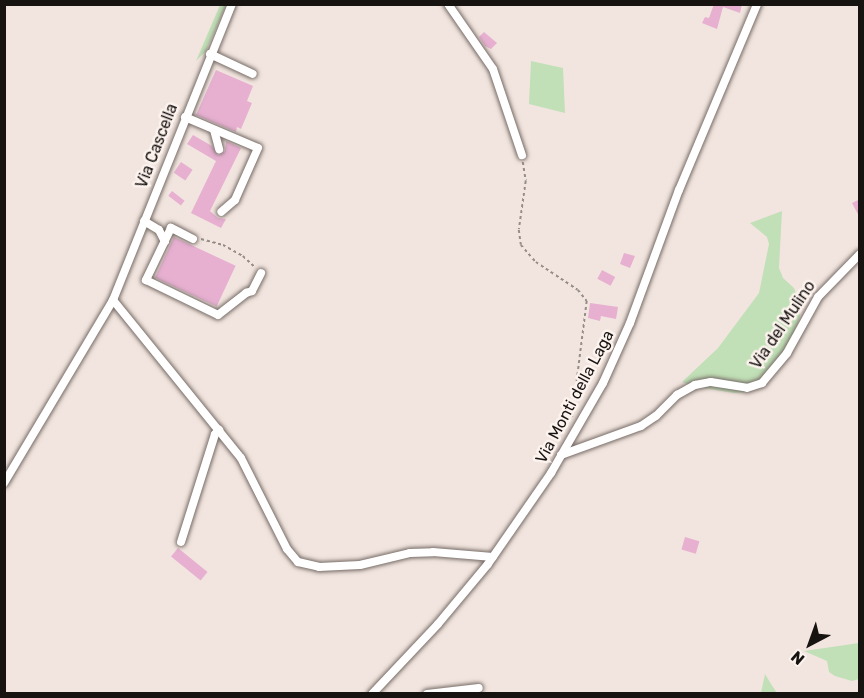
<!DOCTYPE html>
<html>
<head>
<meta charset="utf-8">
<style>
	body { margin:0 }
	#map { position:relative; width:864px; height:698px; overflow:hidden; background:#f2e5df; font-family:Rubik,sans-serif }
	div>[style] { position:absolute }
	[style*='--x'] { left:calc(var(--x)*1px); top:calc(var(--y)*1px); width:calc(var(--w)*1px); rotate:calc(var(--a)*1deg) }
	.green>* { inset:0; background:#c1e0b7 }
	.building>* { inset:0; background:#e7b0d1; transform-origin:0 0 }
	.path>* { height:1.5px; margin-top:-0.75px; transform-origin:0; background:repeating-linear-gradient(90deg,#968d89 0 3px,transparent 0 6px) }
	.roads { filter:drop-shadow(0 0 2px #766b66) drop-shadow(0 0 2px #766b66) }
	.minor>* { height:8px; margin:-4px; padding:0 4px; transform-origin:4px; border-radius:4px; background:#fff }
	span { translate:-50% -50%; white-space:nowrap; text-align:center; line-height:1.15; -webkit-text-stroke:5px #fdf3ee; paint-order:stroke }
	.street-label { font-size:16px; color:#171311 }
	.frame { position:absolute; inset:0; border:6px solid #171311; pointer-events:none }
	.north { position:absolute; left:780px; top:614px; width:60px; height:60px; -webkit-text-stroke:4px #fdf3ee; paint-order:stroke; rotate:221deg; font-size:16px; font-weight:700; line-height:24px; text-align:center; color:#171311 }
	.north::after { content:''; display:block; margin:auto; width:21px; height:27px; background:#171311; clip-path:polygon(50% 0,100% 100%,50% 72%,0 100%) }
</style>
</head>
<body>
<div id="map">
	<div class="green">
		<i style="clip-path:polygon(220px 5px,226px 5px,206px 51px,196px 61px)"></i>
		<i style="clip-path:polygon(531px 61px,563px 68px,565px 113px,529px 104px)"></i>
		<i style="clip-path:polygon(782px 211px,779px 268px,783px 278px,794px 288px,800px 305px,800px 317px,790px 344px,772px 370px,749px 392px,734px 393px,696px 387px,682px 382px,718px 348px,759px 293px,769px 244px,767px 237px,750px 223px)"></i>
		<i style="clip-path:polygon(859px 643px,859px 679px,852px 681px,835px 676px,829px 672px,827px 661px,804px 651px)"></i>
		<i style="clip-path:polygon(765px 674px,771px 684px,777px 693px,761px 693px)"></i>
	</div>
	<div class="building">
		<i style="clip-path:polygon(714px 4px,742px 4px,740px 13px,723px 7px,717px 29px,702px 23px,705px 17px,709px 18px)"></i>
		<i style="clip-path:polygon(484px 32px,497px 43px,491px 49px,485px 46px,479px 37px)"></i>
		<i style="clip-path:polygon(216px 70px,253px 86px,247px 101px,252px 103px,241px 129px,237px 127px,236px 132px,196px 115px)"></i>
		<i style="clip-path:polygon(193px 135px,212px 146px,218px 155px,225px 151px,226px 141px,241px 148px,210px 211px,218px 218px,226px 219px,221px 228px,191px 213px,216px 161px,187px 144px)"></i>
		<i style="left:181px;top:162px;width:14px;height:13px;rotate:34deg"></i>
		<i style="left:172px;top:191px;width:16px;height:6px;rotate:38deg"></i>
		<i style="clip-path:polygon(860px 199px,860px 218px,852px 203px)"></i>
		<i style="left:174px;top:237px;width:68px;height:45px;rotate:25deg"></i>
		<i style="clip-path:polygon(624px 253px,635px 256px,630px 268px,620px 264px)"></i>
		<i style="left:602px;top:270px;width:15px;height:10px;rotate:28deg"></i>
		<i style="clip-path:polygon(590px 303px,618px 307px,616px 319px,601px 316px,600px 321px,588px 318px)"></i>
		<i style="left:685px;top:537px;width:15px;height:13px;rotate:16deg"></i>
		<i style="left:178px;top:548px;width:38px;height:11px;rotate:39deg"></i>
	</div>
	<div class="path">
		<i style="--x:523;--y:162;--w:19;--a:81"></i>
		<i style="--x:526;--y:181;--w:49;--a:98.1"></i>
		<i style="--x:519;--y:230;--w:15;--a:82"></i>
		<i style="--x:521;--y:245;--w:23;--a:49"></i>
		<i style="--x:536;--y:262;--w:50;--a:33.7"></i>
		<i style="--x:578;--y:290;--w:14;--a:51"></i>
		<i style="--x:587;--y:301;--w:120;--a:97.2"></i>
		<i style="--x:201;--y:239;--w:23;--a:15"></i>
		<i style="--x:223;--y:245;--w:23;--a:29"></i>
		<i style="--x:243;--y:256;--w:18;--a:43"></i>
	</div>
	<div class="roads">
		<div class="minor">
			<i style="--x:448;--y:4;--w:79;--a:55.3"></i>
			<i style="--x:493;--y:69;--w:91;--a:71.4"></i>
			<i style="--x:210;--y:54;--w:47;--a:24.9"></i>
			<i style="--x:185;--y:117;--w:79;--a:23"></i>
			<i style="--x:258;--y:148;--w:57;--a:113.9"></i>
			<i style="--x:235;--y:200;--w:18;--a:139"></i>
			<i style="--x:214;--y:130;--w:20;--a:75"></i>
			<i style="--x:144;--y:221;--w:17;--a:31"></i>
			<i style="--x:159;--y:230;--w:13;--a:63"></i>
			<i style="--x:193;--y:239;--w:25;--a:-153"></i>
			<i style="--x:171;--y:228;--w:58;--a:115.7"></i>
			<i style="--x:146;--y:280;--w:80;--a:25.9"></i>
			<i style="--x:218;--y:315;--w:36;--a:-38"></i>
			<i style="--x:246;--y:293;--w:6;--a:-18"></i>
			<i style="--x:252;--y:291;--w:20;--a:-63"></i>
			<i style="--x:113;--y:300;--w:203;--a:51"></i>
			<i style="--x:241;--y:458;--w:102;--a:63.2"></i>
			<i style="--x:287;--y:549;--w:17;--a:50"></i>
			<i style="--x:298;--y:562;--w:22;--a:13"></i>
			<i style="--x:319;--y:567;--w:41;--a:-2.8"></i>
			<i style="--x:360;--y:565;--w:51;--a:-13.5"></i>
			<i style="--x:410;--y:553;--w:23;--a:-2"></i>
			<i style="--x:433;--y:552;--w:60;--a:4.8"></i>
			<i style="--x:561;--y:455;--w:85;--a:-19.9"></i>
			<i style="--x:641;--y:426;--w:18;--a:-34"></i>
			<i style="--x:656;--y:416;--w:30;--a:-45"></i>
			<i style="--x:677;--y:395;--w:21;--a:-29"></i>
			<i style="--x:695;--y:385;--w:16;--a:-11"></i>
			<i style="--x:711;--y:382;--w:36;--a:9"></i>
			<i style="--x:747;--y:388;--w:16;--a:-18"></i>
			<i style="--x:762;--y:383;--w:39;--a:-50"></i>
			<i style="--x:787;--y:353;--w:64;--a:-61"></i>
			<i style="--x:818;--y:297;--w:60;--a:-45.7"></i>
			<i style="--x:4;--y:483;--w:213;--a:-59.2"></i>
			<i style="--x:113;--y:300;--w:319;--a:-68.1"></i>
			<i style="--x:181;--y:542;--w:113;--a:-72.5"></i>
			<i style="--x:215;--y:434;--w:6;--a:-45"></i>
			<i style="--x:372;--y:694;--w:96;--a:-46.7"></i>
			<i style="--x:438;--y:624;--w:78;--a:-50.2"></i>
			<i style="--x:488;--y:564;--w:111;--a:-55.3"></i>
			<i style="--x:551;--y:473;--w:104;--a:-60"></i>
			<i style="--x:603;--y:383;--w:66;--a:-65.8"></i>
			<i style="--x:630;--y:323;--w:142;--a:-69.8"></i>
			<i style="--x:679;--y:190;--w:202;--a:-67.2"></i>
			<i style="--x:427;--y:694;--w:52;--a:-6.6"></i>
		</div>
	</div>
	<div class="street-label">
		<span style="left:157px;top:146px;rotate:-69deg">Via Cascella</span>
		<span style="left:783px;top:325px;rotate:-56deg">Via del Mulino</span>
		<span style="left:575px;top:397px;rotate:-62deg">Via Monti della Laga</span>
	</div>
	<div class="frame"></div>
	<div class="north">N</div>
</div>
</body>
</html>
